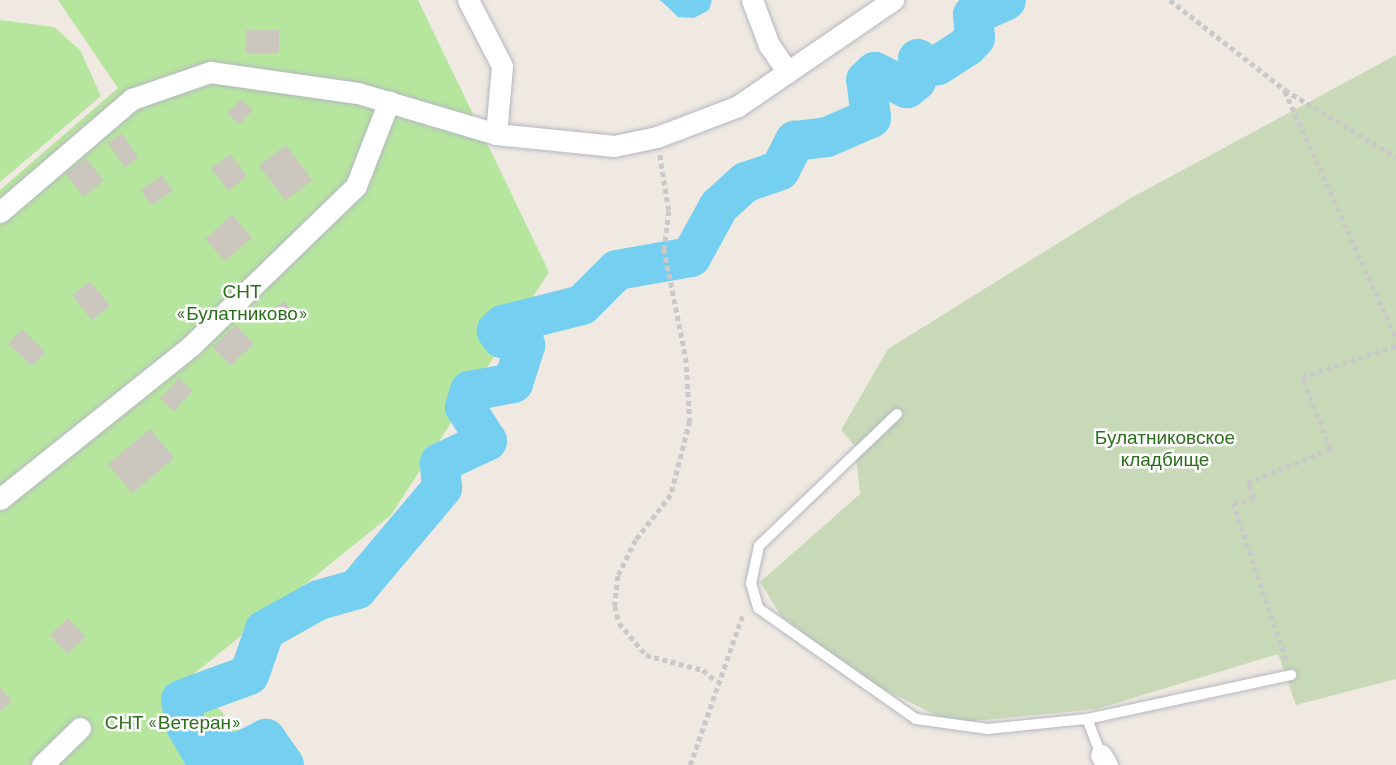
<!DOCTYPE html>
<html>
<head>
<meta charset="utf-8">
<style>
	body { margin:0 }
	#map { position:relative; width:1396px; height:765px; overflow:hidden; background:#efe9e1; font-family:Barlow,sans-serif }
	div>[style] { position:absolute }
	[style*='--x'] { left:calc(var(--x)*1px); top:calc(var(--y)*1px); width:calc(var(--w)*1px); rotate:calc(var(--a)*1deg) }
	.green>* { inset:0; background:#b6e59e }
	.cemetery>* { inset:0; background:#c8d9b8 }
	.water>* { inset:0; background:#75cff0 }
	.river>* { height:40px; margin:-20px; padding:0 20px; transform-origin:20px; border-radius:20px; background:#75cff0 }
	.building>* { inset:0; background:#cbc7bf; transform-origin:0 0 }
	.path>* { height:4.5px; margin-top:-2.25px; transform-origin:0; background:repeating-linear-gradient(90deg,#c9c9c9 0 5px,transparent 0 8.5px) }
	.roads { filter:drop-shadow(0 0 2px #b4b7c1) drop-shadow(0 0 2px #b4b7c1) }
	.service>* { height:10px; margin:-5px; padding:0 5px; transform-origin:5px; border-radius:5px; background:#fff }
	.minor>* { height:21px; margin:-10.5px; padding:0 10.5px; transform-origin:10.5px; border-radius:10.5px; background:#fff }
	span { translate:-50% -50%; white-space:nowrap; text-align:center; line-height:1.15; -webkit-text-stroke:5px #fff; paint-order:stroke }
	.park-label { font-size:19px; color:#2c6e1b }
</style>
</head>
<body>
<div id="map">
	<div class="green">
		<i style="clip-path:polygon(58px 0,418px 0,549px 272px,391px 515px,190px 677px,270px 765px,0 765px,0 190px,118px 88px)"></i>
		<i style="clip-path:polygon(0 20px,54px 27px,80px 50px,101px 96px,0 182px)"></i>
	</div>
	<div class="cemetery">
		<i style="clip-path:polygon(1396px 55px,1396px 679px,1296px 705px,1278px 654px,1097px 709px,952px 723px,867px 681px,781px 616px,760px 582px,860px 494px,855px 446px,841px 430px,888px 349px,1129px 199px)"></i>
	</div>
	<div class="water">
		<i style="clip-path:polygon(660px 0,712px 0,709px 10px,694px 18px,678px 17px)"></i>
	</div>
	<div class="river">
		<i style="--x:284;--y:765;--w:32;--a:-125"></i>
		<i style="--x:266;--y:739;--w:34;--a:154"></i>
		<i style="--x:235;--y:754;--w:17;--a:-159"></i>
		<i style="--x:219;--y:748;--w:17;--a:156"></i>
		<i style="--x:203;--y:755;--w:36;--a:-120"></i>
		<i style="--x:185;--y:724;--w:24;--a:-99"></i>
		<i style="--x:181;--y:700;--w:72;--a:-20.2"></i>
		<i style="--x:249;--y:675;--w:48;--a:-70.4"></i>
		<i style="--x:265;--y:630;--w:62;--a:-29.1"></i>
		<i style="--x:319;--y:600;--w:40;--a:-16"></i>
		<i style="--x:357;--y:589;--w:132;--a:-49.9"></i>
		<i style="--x:442;--y:488;--w:25;--a:-95"></i>
		<i style="--x:440;--y:463;--w:52;--a:-25.1"></i>
		<i style="--x:487;--y:441;--w:40;--a:-122.9"></i>
		<i style="--x:465;--y:407;--w:17;--a:-73"></i>
		<i style="--x:470;--y:391;--w:44;--a:-10.5"></i>
		<i style="--x:513;--y:383;--w:40;--a:-72"></i>
		<i style="--x:525;--y:345;--w:24;--a:-163"></i>
		<i style="--x:502;--y:338;--w:9;--a:-126"></i>
		<i style="--x:497;--y:331;--w:8;--a:-45"></i>
		<i style="--x:503;--y:325;--w:81;--a:-14.2"></i>
		<i style="--x:582;--y:305;--w:49;--a:-45"></i>
		<i style="--x:617;--y:270;--w:75;--a:-10"></i>
		<i style="--x:691;--y:257;--w:58;--a:-61.2"></i>
		<i style="--x:719;--y:206;--w:36;--a:-42"></i>
		<i style="--x:746;--y:182;--w:36;--a:-19"></i>
		<i style="--x:780;--y:170;--w:33;--a:-63"></i>
		<i style="--x:795;--y:141;--w:32;--a:-7"></i>
		<i style="--x:827;--y:137;--w:48;--a:-23.4"></i>
		<i style="--x:871;--y:118;--w:38;--a:-97"></i>
		<i style="--x:866;--y:80;--w:12;--a:-42"></i>
		<i style="--x:875;--y:72;--w:36;--a:27"></i>
		<i style="--x:907;--y:88;--w:11;--a:-38"></i>
		<i style="--x:916;--y:81;--w:22;--a:-85"></i>
		<i style="--x:918;--y:59;--w:12;--a:42"></i>
		<i style="--x:927;--y:67;--w:11;--a:-10"></i>
		<i style="--x:938;--y:65;--w:35;--a:-33"></i>
		<i style="--x:967;--y:46;--w:11;--a:-45"></i>
		<i style="--x:975;--y:38;--w:23;--a:-95"></i>
		<i style="--x:973;--y:15;--w:36;--a:-24"></i>
	</div>
	<div class="building">
		<i style="left:246px;top:30px;width:33px;height:23px"></i>
		<i style="left:241px;top:99px;width:16px;height:20px;rotate:43deg"></i>
		<i style="left:122px;top:133px;width:30px;height:17px;rotate:56deg"></i>
		<i style="left:286px;top:145px;width:44px;height:34px;rotate:53deg"></i>
		<i style="left:230px;top:154px;width:28px;height:24px;rotate:52deg"></i>
		<i style="left:86px;top:158px;width:29px;height:26px;rotate:52deg"></i>
		<i style="left:162px;top:175px;width:19px;height:26px;rotate:55deg"></i>
		<i style="left:232px;top:215px;width:30px;height:36px;rotate:48deg"></i>
		<i style="left:90px;top:281px;width:32px;height:23px;rotate:51deg"></i>
		<i style="left:284px;top:301px;width:14px;height:19px;rotate:54deg"></i>
		<i style="left:236px;top:325px;width:26px;height:32px;rotate:47deg"></i>
		<i style="left:22px;top:329px;width:33px;height:20px;rotate:44deg"></i>
		<i style="left:179px;top:378px;width:19px;height:28px;rotate:43deg"></i>
		<i style="left:150px;top:429px;width:38px;height:55px;rotate:50deg"></i>
		<i style="left:68px;top:618px;width:26px;height:25px;rotate:47deg"></i>
		<i style="clip-path:polygon(0 687px,12px 701px,0 712px)"></i>
	</div>
	<div class="path">
		<i style="--x:1170;--y:0;--w:146;--a:38"></i>
		<i style="--x:1285;--y:90;--w:130;--a:31.1"></i>
		<i style="--x:1285;--y:91;--w:271;--a:65.8"></i>
		<i style="--x:660;--y:155;--w:57;--a:80.9"></i>
		<i style="--x:669;--y:211;--w:38;--a:97"></i>
		<i style="--x:664;--y:249;--w:111;--a:78.6"></i>
		<i style="--x:686;--y:358;--w:63;--a:86.4"></i>
		<i style="--x:690;--y:421;--w:76;--a:104.4"></i>
		<i style="--x:671;--y:495;--w:57;--a:127.9"></i>
		<i style="--x:636;--y:540;--w:40;--a:116.6"></i>
		<i style="--x:618;--y:576;--w:30;--a:96"></i>
		<i style="--x:615;--y:606;--w:17;--a:77"></i>
		<i style="--x:619;--y:623;--w:42;--a:49.8"></i>
		<i style="--x:646;--y:655;--w:59;--a:14.7"></i>
		<i style="--x:703;--y:670;--w:16;--a:40"></i>
		<i style="--x:1286;--y:660;--w:165;--a:-108.8"></i>
		<i style="--x:1233;--y:504;--w:22;--a:-16"></i>
		<i style="--x:1254;--y:498;--w:17;--a:-115"></i>
		<i style="--x:1247;--y:483;--w:90;--a:-22.3"></i>
		<i style="--x:1330;--y:449;--w:77;--a:-111.3"></i>
		<i style="--x:1302;--y:377;--w:99;--a:-18.3"></i>
		<i style="--x:690;--y:765;--w:160;--a:-70.7"></i>
	</div>
	<div class="roads">
		<div class="service">
			<i style="--x:897;--y:414;--w:191;--a:136.3"></i>
			<i style="--x:759;--y:546;--w:38;--a:102"></i>
			<i style="--x:751;--y:583;--w:26;--a:74"></i>
			<i style="--x:758;--y:608;--w:193;--a:35.1"></i>
			<i style="--x:916;--y:719;--w:73;--a:7.9"></i>
			<i style="--x:988;--y:729;--w:100;--a:-5.8"></i>
			<i style="--x:1101;--y:755;--w:39;--a:-111"></i>
			<i style="--x:1087;--y:719;--w:209;--a:-12.2"></i>
		</div>
		<div class="minor">
			<i style="--x:468;--y:0;--w:74;--a:62.7"></i>
			<i style="--x:502;--y:66;--w:68;--a:95"></i>
			<i style="--x:752;--y:0;--w:48;--a:69.3"></i>
			<i style="--x:769;--y:45;--w:33;--a:55"></i>
			<i style="--x:0;--y:212;--w:174;--a:-40.6"></i>
			<i style="--x:132;--y:99;--w:83;--a:-19.1"></i>
			<i style="--x:210;--y:72;--w:149;--a:8.1"></i>
			<i style="--x:358;--y:93;--w:144;--a:16.5"></i>
			<i style="--x:496;--y:134;--w:119;--a:5.8"></i>
			<i style="--x:614;--y:146;--w:44;--a:-11.8"></i>
			<i style="--x:657;--y:137;--w:87;--a:-20.9"></i>
			<i style="--x:738;--y:106;--w:188;--a:-34.4"></i>
			<i style="--x:0;--y:499;--w:246;--a:-38.7"></i>
			<i style="--x:192;--y:345;--w:228;--a:-44.1"></i>
			<i style="--x:356;--y:186;--w:91;--a:-68.8"></i>
			<i style="--x:1101;--y:755;--w:12;--a:59"></i>
			<i style="--x:42;--y:765;--w:53;--a:-44.2"></i>
		</div>
	</div>
	<div class="park-label">
		<span style="left:242px;top:302px">СНТ<br>«Булатниково»</span>
		<span style="left:1165px;top:448px">Булатниковское<br>кладбище</span>
		<span style="left:173px;top:722px">СНТ «Ветеран»</span>
	</div>
</div>
</body>
</html>
